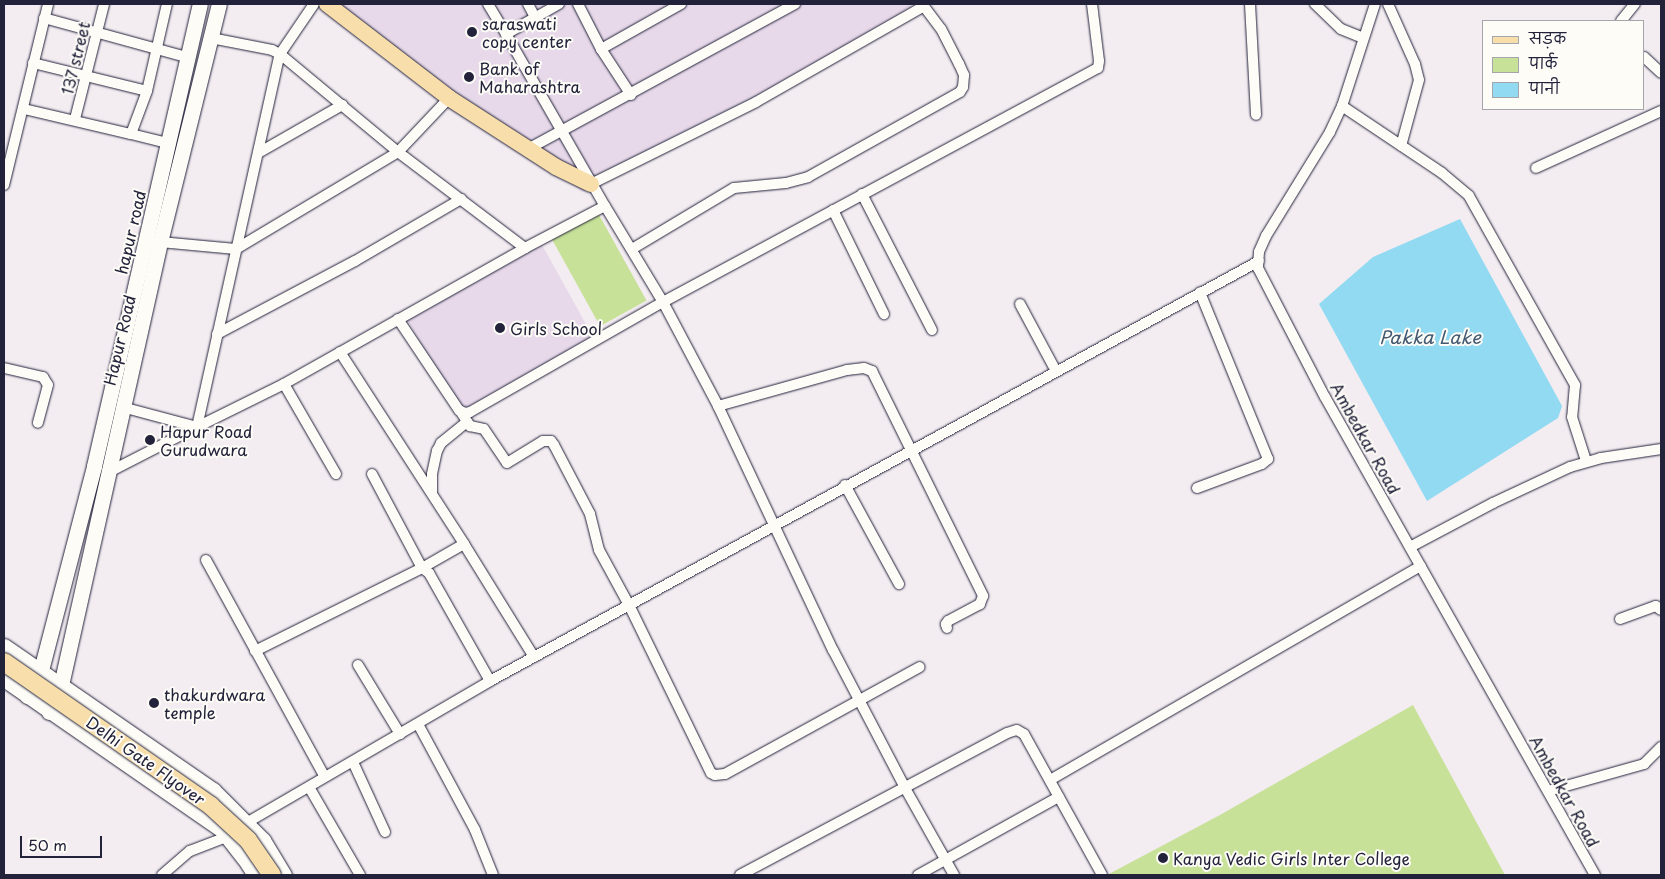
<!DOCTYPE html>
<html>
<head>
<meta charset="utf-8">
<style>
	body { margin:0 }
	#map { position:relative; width:1665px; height:879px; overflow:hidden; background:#f3ecf1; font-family:"Playpen Sans","Playpen Sans Deva",sans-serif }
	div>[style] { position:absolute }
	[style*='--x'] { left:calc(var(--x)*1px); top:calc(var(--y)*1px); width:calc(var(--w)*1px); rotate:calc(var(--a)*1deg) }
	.built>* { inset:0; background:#e7d9ea; transform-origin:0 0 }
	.green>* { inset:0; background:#c7e198; transform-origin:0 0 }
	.water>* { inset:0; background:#91daf2 }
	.roads { filter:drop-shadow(0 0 1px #22223b) drop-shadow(0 0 1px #22223b) }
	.minor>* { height:10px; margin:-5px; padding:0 5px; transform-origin:5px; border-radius:5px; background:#fdfcf7 }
	.secondary>* { height:15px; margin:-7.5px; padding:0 7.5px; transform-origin:7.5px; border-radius:7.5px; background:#fdfcf7 }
	.primary>* { height:16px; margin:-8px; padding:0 8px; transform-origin:8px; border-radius:8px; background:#f8deab }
	.bridges { filter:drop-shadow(0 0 1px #22223b) drop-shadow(0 0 1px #22223b) }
	.trunk-bridge>* { height:18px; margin:-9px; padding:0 9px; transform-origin:9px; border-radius:9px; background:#f8deab }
	.dots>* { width:14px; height:14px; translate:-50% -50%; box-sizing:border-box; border:2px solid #fdfcf7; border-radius:50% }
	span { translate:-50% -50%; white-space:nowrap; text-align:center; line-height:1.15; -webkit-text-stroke:4px #fdfcf7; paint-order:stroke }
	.poi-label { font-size:16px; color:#22223b }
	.left { translate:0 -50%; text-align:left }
	.street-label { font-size:16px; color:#22223b }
	.water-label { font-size:18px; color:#435972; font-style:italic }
	.frame { position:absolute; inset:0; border:5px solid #22223b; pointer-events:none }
	.legend { position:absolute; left:1482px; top:20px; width:162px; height:90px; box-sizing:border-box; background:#fdfcf7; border:1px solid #a5a5ac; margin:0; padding:6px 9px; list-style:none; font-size:15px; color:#22223b }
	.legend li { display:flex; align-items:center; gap:10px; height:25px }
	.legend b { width:25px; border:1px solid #a5a5ac }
	.scale { position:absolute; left:20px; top:836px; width:82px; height:22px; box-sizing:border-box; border:2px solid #22223b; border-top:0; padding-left:6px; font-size:15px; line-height:18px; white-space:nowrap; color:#22223b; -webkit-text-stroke:4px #fdfcf7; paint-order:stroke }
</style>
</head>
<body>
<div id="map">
	<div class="built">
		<i style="clip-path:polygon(335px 4px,910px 4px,917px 15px,583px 192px,444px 89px)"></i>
		<i style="left:541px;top:243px;width:108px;height:154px;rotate:61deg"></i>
	</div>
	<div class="green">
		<i style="left:598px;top:213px;width:100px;height:53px;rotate:61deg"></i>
		<i style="clip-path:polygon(1413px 705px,1505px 875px,1107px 875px,1220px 815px)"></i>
	</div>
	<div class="water">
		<i style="clip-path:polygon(1460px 219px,1562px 406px,1558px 418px,1427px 501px,1319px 304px,1373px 257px)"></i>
	</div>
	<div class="roads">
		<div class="minor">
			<i style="--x:488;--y:4;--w:35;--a:59"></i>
			<i style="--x:528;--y:4;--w:15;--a:62"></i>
			<i style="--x:559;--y:4;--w:61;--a:150.5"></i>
			<i style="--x:506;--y:34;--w:198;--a:60.1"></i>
			<i style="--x:578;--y:4;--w:51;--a:62.9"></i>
			<i style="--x:601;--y:49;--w:55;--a:56.9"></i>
			<i style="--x:1250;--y:4;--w:111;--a:86.9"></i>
			<i style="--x:1315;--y:4;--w:36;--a:44"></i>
			<i style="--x:1341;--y:29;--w:24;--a:22"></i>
			<i style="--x:1375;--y:4;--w:107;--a:107.9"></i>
			<i style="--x:1342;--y:106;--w:29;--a:115"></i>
			<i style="--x:1330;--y:132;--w:122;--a:121.6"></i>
			<i style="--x:1266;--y:236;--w:17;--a:114"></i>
			<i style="--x:1259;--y:252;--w:16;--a:94"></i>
			<i style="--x:1258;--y:268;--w:145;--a:62.6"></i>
			<i style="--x:1325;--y:397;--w:549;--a:60.54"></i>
			<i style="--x:1388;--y:4;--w:66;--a:65.8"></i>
			<i style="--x:1415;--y:64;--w:16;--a:76"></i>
			<i style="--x:1419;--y:80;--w:68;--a:105.3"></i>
			<i style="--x:44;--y:18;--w:148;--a:15.3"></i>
			<i style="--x:1621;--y:21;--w:22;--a:-51"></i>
			<i style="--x:211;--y:38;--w:62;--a:11.1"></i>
			<i style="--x:272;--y:50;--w:9;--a:27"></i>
			<i style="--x:280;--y:54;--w:153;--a:39.7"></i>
			<i style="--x:398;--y:152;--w:159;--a:37.1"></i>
			<i style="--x:601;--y:49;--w:92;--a:-29.4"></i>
			<i style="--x:1644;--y:57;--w:23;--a:43"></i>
			<i style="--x:33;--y:63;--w:117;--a:13.8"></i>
			<i style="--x:1342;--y:106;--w:120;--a:33.8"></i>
			<i style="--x:1442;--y:173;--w:35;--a:40"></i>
			<i style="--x:1469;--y:196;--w:217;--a:60.7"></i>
			<i style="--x:1575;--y:385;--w:32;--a:95"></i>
			<i style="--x:1572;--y:417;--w:46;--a:72.3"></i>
			<i style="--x:24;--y:109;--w:110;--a:13.2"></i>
			<i style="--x:131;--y:134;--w:46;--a:-69.6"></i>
			<i style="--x:147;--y:91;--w:89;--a:-77.1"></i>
			<i style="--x:75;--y:119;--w:119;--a:-75.8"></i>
			<i style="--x:131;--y:134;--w:38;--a:14"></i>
			<i style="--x:528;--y:149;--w:304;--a:-28.5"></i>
			<i style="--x:260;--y:152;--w:95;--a:-29.8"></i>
			<i style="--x:1536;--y:168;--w:137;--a:-24.5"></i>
			<i style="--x:591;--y:184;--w:184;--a:-26.4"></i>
			<i style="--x:756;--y:102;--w:193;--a:-29.7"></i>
			<i style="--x:4;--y:185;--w:186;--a:-76.3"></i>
			<i style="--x:862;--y:194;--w:153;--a:62.8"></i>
			<i style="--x:833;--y:210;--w:116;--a:63.9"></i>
			<i style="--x:160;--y:242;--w:76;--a:5.3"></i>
			<i style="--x:236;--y:249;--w:189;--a:-30.9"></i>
			<i style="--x:398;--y:152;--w:74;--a:-46.6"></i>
			<i style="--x:632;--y:249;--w:119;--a:-30.9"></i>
			<i style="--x:734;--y:188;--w:52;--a:-5.5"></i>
			<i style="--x:786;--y:183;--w:23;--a:-15"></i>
			<i style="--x:808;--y:177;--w:174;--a:-29.2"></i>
			<i style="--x:960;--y:92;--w:6;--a:-59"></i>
			<i style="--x:963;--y:87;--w:12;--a:-85"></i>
			<i style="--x:964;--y:75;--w:12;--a:-114"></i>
			<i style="--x:959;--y:64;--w:39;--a:-117"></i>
			<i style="--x:941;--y:29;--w:31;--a:-127"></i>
			<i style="--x:1020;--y:304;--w:76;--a:61.8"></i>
			<i style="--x:398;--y:319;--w:110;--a:56.2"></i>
			<i style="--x:459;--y:410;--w:7;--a:27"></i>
			<i style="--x:465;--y:413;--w:5;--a:-11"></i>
			<i style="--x:470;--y:412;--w:222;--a:-29.7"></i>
			<i style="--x:663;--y:302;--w:494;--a:-28.3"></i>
			<i style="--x:1098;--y:68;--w:7;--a:-82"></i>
			<i style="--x:1099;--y:61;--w:57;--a:-97"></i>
			<i style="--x:217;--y:334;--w:156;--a:-27.9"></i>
			<i style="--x:355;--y:261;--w:123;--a:-30.3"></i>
			<i style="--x:340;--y:352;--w:229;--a:57.1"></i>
			<i style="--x:464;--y:544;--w:133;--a:58.2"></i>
			<i style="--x:4;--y:368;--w:40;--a:13"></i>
			<i style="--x:43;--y:377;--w:9;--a:58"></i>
			<i style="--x:48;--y:385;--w:39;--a:105"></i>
			<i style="--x:284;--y:384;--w:104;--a:60"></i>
			<i style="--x:718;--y:406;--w:134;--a:-15.6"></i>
			<i style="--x:847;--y:370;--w:17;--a:-7"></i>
			<i style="--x:864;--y:368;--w:9;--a:21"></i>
			<i style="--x:872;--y:371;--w:251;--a:63.7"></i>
			<i style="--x:983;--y:596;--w:9;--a:111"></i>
			<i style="--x:980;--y:604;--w:36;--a:152"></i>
			<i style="--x:948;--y:621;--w:4;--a:124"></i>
			<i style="--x:946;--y:624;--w:4;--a:76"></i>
			<i style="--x:122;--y:407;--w:78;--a:14.9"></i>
			<i style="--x:197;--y:427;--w:97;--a:-26.3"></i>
			<i style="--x:284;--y:384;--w:277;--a:-29.4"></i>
			<i style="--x:525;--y:248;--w:90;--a:-27.7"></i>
			<i style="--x:605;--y:206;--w:112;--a:58.9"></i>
			<i style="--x:663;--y:302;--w:118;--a:62.1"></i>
			<i style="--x:718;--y:406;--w:270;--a:64.8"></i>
			<i style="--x:833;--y:650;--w:156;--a:62.4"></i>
			<i style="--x:905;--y:788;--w:100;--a:60.6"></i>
			<i style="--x:461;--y:412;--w:17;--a:57"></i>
			<i style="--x:470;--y:426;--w:14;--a:12"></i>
			<i style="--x:484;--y:429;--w:41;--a:55.9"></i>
			<i style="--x:507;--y:463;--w:42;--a:-31.4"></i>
			<i style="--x:543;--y:441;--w:8;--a:0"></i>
			<i style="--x:551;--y:441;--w:5;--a:53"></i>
			<i style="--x:554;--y:445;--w:78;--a:62.4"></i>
			<i style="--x:590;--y:514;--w:37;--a:76"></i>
			<i style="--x:599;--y:550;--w:63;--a:61.4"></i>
			<i style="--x:629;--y:605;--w:187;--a:64"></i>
			<i style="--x:711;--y:773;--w:4;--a:27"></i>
			<i style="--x:715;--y:775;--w:10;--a:-6"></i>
			<i style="--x:725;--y:774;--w:222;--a:-28.8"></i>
			<i style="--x:109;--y:472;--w:99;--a:-27.1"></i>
			<i style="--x:197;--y:427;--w:382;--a:-77.5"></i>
			<i style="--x:280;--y:54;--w:60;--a:-55.8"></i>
			<i style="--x:372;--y:474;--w:106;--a:62"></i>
			<i style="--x:422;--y:568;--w:48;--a:-29.7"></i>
			<i style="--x:845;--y:485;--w:113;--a:61.4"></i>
			<i style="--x:1197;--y:488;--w:69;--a:-20.3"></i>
			<i style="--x:1262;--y:464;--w:8;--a:-40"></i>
			<i style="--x:1268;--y:459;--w:180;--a:-112.2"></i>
			<i style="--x:432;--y:492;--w:18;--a:-90"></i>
			<i style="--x:432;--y:474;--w:24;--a:-78"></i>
			<i style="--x:437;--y:451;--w:9;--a:-63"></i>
			<i style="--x:441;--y:443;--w:33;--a:-39"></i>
			<i style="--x:1410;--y:547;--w:94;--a:-27.9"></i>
			<i style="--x:1493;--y:503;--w:85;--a:-25.1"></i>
			<i style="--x:1570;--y:467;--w:32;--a:-16"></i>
			<i style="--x:1601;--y:458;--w:61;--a:-8.5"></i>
			<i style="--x:206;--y:560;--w:247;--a:61.3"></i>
			<i style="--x:1620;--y:619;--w:38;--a:-20"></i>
			<i style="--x:1656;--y:606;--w:6;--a:39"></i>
			<i style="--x:255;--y:651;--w:186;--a:-26.4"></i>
			<i style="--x:422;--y:568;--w:9;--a:36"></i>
			<i style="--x:429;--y:573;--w:124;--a:60.5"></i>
			<i style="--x:358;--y:665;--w:81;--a:58.7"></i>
			<i style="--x:418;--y:724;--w:120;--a:61.7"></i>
			<i style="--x:475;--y:830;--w:48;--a:68.2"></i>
			<i style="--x:353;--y:762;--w:77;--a:65.4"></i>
			<i style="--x:1050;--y:780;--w:428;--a:-30"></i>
			<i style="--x:309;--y:787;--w:102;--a:59.9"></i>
			<i style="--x:1548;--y:791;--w:100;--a:-15.7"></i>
			<i style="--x:1644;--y:764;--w:24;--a:-45"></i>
			<i style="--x:248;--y:822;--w:280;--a:-30.2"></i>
			<i style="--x:490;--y:681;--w:876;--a:-28.64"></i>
			<i style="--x:162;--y:875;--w:37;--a:-41"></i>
			<i style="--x:190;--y:851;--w:40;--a:-21"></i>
			<i style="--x:740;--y:875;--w:302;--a:-28"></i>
			<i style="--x:1007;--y:733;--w:10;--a:-17"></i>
			<i style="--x:1017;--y:730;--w:8;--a:30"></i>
			<i style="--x:1024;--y:734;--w:161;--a:61"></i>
			<i style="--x:918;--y:875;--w:161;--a:-29"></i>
		</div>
		<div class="secondary">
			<i style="--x:4;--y:646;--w:254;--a:34.6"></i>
			<i style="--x:213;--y:790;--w:71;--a:45"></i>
			<i style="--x:263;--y:840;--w:41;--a:59"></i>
			<i style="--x:4;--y:679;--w:264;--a:34.7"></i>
			<i style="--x:221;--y:829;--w:37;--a:52"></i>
			<i style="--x:244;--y:858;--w:20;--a:57"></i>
			<i style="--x:27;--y:696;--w:30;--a:-62"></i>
			<i style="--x:41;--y:670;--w:211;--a:-75.4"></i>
			<i style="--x:94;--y:466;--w:474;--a:-77.1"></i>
			<i style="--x:49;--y:712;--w:30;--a:-66"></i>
			<i style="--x:61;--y:685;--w:454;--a:-77.4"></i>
			<i style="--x:160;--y:242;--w:245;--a:-76.1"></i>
		</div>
		<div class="primary">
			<i style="--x:327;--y:4;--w:154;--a:37.6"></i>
			<i style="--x:449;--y:98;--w:127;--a:32.8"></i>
			<i style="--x:556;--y:167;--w:39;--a:26"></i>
		</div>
	</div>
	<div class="bridges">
		<div class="trunk-bridge">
			<i style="--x:4;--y:662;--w:252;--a:34.8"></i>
			<i style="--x:211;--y:806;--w:50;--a:42.6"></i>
			<i style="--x:248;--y:840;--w:42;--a:55.6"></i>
		</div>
	</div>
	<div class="dots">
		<i style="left:472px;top:32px;background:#22223b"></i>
		<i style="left:469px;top:77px;background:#22223b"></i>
		<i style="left:500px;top:328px;background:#22223b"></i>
		<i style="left:150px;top:440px;background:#22223b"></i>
		<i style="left:154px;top:703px;background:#22223b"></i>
		<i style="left:1163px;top:858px;background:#22223b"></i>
	</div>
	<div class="poi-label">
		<span class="left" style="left:482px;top:32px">saraswati<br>copy center</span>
		<span class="left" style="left:479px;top:77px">Bank of<br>Maharashtra</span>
		<span class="left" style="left:510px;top:328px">Girls School</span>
		<span class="left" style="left:160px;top:440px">Hapur Road<br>Gurudwara</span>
		<span class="left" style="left:164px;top:703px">thakurdwara<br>temple</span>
		<span class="left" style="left:1173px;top:858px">Kanya Vedic Girls Inter College</span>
	</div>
	<div class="street-label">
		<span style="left:75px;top:58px;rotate:-76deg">137 street</span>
		<span style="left:130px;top:232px;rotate:-77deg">hapur road</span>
		<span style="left:119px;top:340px;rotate:-77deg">Hapur Road</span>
		<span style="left:1366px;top:438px;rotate:61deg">Ambedkar Road</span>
		<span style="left:146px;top:760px;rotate:35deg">Delhi Gate Flyover</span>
		<span style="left:1565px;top:791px;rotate:61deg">Ambedkar Road</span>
	</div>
	<div class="water-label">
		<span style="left:1430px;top:337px">Pakka Lake</span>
	</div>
	<div class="frame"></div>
	<ul class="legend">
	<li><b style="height:6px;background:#f8deab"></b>सड़क</li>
	<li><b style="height:14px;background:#c7e198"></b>पार्क</li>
	<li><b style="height:14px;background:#91daf2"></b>पानी</li>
	</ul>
	<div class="scale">50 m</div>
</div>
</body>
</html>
